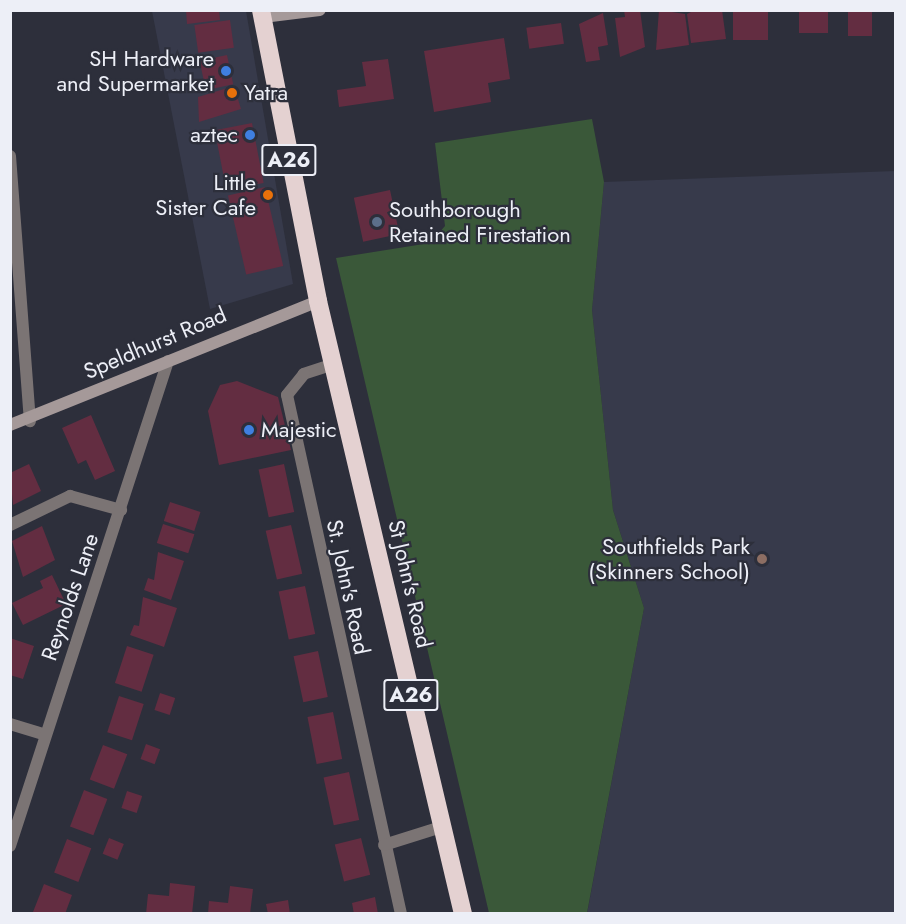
<!DOCTYPE html>
<html>
<head>
<meta charset="utf-8">
<style>
	body { margin:0 }
	#map { position:relative; width:906px; height:924px; overflow:hidden; background:#2d2f3b; font-family:Jost,sans-serif }
	div>[style] { position:absolute }
	[style*='--x'] { left:calc(var(--x)*1px); top:calc(var(--y)*1px); width:calc(var(--w)*1px); rotate:calc(var(--a)*1deg) }
	.built>* { inset:0; background:#373a4b }
	.green>* { inset:0; background:#3a5839 }
	.building>* { inset:0; background:#632d41; transform-origin:0 0 }
	.street>* { height:12px; margin:-6px; padding:0 6px; transform-origin:6px; border-radius:6px; background:#7b7474 }
	.secondary>* { height:12px; margin:-6px; padding:0 6px; transform-origin:6px; border-radius:6px; background:#a59999 }
	.highway>* { height:18px; margin:-9px; padding:0 9px; transform-origin:9px; border-radius:9px; background:#e4d1d1 }
	.dots>* { width:16px; height:16px; translate:-50% -50%; box-sizing:border-box; border:3px solid #2d2f3b; border-radius:50% }
	span { translate:-50% -50%; white-space:nowrap; text-align:center; line-height:1.15; -webkit-text-stroke:4.5px #2d2f3b; paint-order:stroke }
	.shield-label span { padding:2px 4px; background:#2d2f3b; border:2px solid; border-radius:4px; -webkit-text-stroke-width:0 }
	.shield-label { font-size:21px; color:#edeff7; font-weight:700 }
	.poi-label { font-size:22px; color:#edeff7 }
	.right { translate:-100% -50%; text-align:right }
	.left { translate:0 -50%; text-align:left }
	.street-label { font-size:22px; color:#edeff7 }
	.frame { position:absolute; inset:0; border:12px solid #edeff7; pointer-events:none }
</style>
</head>
<body>
<div id="map">
	<div class="built">
		<i style="clip-path:polygon(152px 11px,246px 11px,293px 284px,210px 309px)"></i>
		<i style="clip-path:polygon(895px 171px,895px 913px,587px 914px,644px 608px,613px 510px,592px 310px,604px 182px)"></i>
	</div>
	<div class="green">
		<i style="clip-path:polygon(592px 119px,604px 182px,592px 310px,613px 510px,644px 608px,587px 913px,489px 913px,336px 258px,430px 243px,445px 226px,435px 143px)"></i>
	</div>
	<div class="building">
		<i style="clip-path:polygon(186px 10px,219px 10px,220px 20px,187px 24px)"></i>
		<i style="clip-path:polygon(624px 10px,640px 10px,645px 47px,620px 57px,615px 18px,625px 17px)"></i>
		<i style="clip-path:polygon(659px 10px,685px 14px,689px 45px,656px 50px)"></i>
		<i style="clip-path:polygon(695px 10px,722px 10px,726px 39px,691px 43px,687px 14px)"></i>
		<i style="left:733px;top:10px;width:35px;height:30px"></i>
		<i style="left:799px;top:10px;width:29px;height:23px"></i>
		<i style="left:848px;top:10px;width:24px;height:26px"></i>
		<i style="clip-path:polygon(603px 13px,608px 45px,598px 47px,600px 60px,586px 62px,579px 24px)"></i>
		<i style="left:230px;top:20px;width:28px;height:36px;rotate:82deg"></i>
		<i style="left:561px;top:23px;width:21px;height:35px;rotate:82deg"></i>
		<i style="clip-path:polygon(504px 38px,510px 79px,488px 83px,491px 102px,434px 112px,424px 51px)"></i>
		<i style="left:227px;top:55px;width:30px;height:28px;rotate:78deg"></i>
		<i style="clip-path:polygon(388px 59px,394px 99px,339px 107px,337px 90px,366px 86px,362px 62px)"></i>
		<i style="clip-path:polygon(234px 86px,241px 109px,199px 122px,198px 97px)"></i>
		<i style="left:252px;top:123px;width:61px;height:38px;rotate:79deg"></i>
		<i style="left:265px;top:187px;width:81px;height:38px;rotate:77deg"></i>
		<i style="left:390px;top:190px;width:45px;height:37px;rotate:78deg"></i>
		<i style="clip-path:polygon(237px 381px,278px 397px,291px 450px,219px 465px,208px 411px,220px 385px)"></i>
		<i style="clip-path:polygon(91px 415px,115px 471px,95px 480px,86px 460px,78px 464px,62px 428px)"></i>
		<i style="clip-path:polygon(29px 464px,41px 491px,13px 505px,10px 473px)"></i>
		<i style="left:284px;top:464px;width:49px;height:26px;rotate:78deg"></i>
		<i style="left:170px;top:502px;width:32px;height:20px;rotate:18deg"></i>
		<i style="left:163px;top:524px;width:33px;height:20px;rotate:18deg"></i>
		<i style="left:291px;top:525px;width:50px;height:26px;rotate:77deg"></i>
		<i style="clip-path:polygon(42px 526px,55px 560px,23px 577px,12px 541px)"></i>
		<i style="clip-path:polygon(158px 552px,184px 561px,171px 600px,144px 590px,148px 578px,154px 580px)"></i>
		<i style="clip-path:polygon(52px 575px,66px 604px,23px 625px,12px 603px,43px 588px,40px 581px)"></i>
		<i style="left:305px;top:586px;width:49px;height:27px;rotate:78deg"></i>
		<i style="clip-path:polygon(143px 597px,177px 608px,164px 647px,130px 635px,134px 625px,139px 626px)"></i>
		<i style="clip-path:polygon(10px 638px,34px 646px,23px 679px,10px 675px)"></i>
		<i style="left:127px;top:646px;width:28px;height:39px;rotate:18deg"></i>
		<i style="left:318px;top:651px;width:47px;height:25px;rotate:78deg"></i>
		<i style="left:160px;top:693px;width:16px;height:18px;rotate:18deg"></i>
		<i style="left:119px;top:696px;width:26px;height:38px;rotate:18deg"></i>
		<i style="left:333px;top:712px;width:48px;height:26px;rotate:79deg"></i>
		<i style="left:146px;top:744px;width:15px;height:16px;rotate:20deg"></i>
		<i style="left:103px;top:745px;width:26px;height:37px;rotate:21deg"></i>
		<i style="left:349px;top:772px;width:49px;height:26px;rotate:78deg"></i>
		<i style="left:84px;top:790px;width:25px;height:39px;rotate:21deg"></i>
		<i style="left:127px;top:791px;width:16px;height:18px;rotate:18deg"></i>
		<i style="left:109px;top:838px;width:16px;height:17px;rotate:22deg"></i>
		<i style="left:361px;top:838px;width:38px;height:27px;rotate:76deg"></i>
		<i style="left:67px;top:839px;width:26px;height:36px;rotate:21deg"></i>
		<i style="clip-path:polygon(170px 883px,195px 886px,192px 914px,146px 914px,148px 894px,169px 896px)"></i>
		<i style="clip-path:polygon(44px 884px,72px 895px,65px 914px,33px 912px)"></i>
		<i style="clip-path:polygon(230px 886px,253px 889px,250px 914px,208px 914px,209px 901px,228px 903px)"></i>
		<i style="clip-path:polygon(375px 897px,378px 914px,354px 914px,352px 903px)"></i>
		<i style="clip-path:polygon(288px 900px,290px 914px,268px 914px,266px 904px)"></i>
	</div>
	<div class="street">
		<i style="--x:10;--y:156;--w:266;--a:85.7"></i>
		<i style="--x:334;--y:364;--w:32;--a:162"></i>
		<i style="--x:304;--y:374;--w:27;--a:129"></i>
		<i style="--x:287;--y:395;--w:531;--a:77.61"></i>
		<i style="--x:10;--y:525;--w:67;--a:-25.8"></i>
		<i style="--x:70;--y:496;--w:53;--a:15.4"></i>
		<i style="--x:10;--y:724;--w:37;--a:17"></i>
		<i style="--x:384;--y:845;--w:60;--a:-17.5"></i>
		<i style="--x:10;--y:846;--w:510;--a:-71.96"></i>
	</div>
	<div class="secondary">
		<i style="--x:263;--y:17;--w:57;--a:-7"></i>
		<i style="--x:10;--y:425;--w:332;--a:-21.9"></i>
	</div>
	<div class="highway">
		<i style="--x:261;--y:10;--w:297;--a:78.9"></i>
		<i style="--x:318;--y:301;--w:630;--a:76.69"></i>
	</div>
	<div class="dots">
		<i style="left:226px;top:71px;background:#3f7fe0"></i>
		<i style="left:232px;top:93px;background:#e8710a"></i>
		<i style="left:250px;top:135px;background:#3f7fe0"></i>
		<i style="left:268px;top:195px;background:#e8710a"></i>
		<i style="left:377px;top:222px;background:#5c6f8a"></i>
		<i style="left:249px;top:430px;background:#3f7fe0"></i>
		<i style="left:762px;top:559px;background:#8d6e63"></i>
	</div>
	<div class="shield-label">
		<span style="left:289px;top:160px">A26</span>
		<span style="left:411px;top:695px">A26</span>
	</div>
	<div class="poi-label">
		<span class="right" style="left:214px;top:71px">SH Hardware<br>and Supermarket</span>
		<span class="left" style="left:244px;top:93px">Yatra</span>
		<span class="right" style="left:238px;top:135px">aztec</span>
		<span class="right" style="left:256px;top:195px">Little<br>Sister Cafe</span>
		<span class="left" style="left:389px;top:222px">Southborough<br>Retained Firestation</span>
		<span class="left" style="left:261px;top:430px">Majestic</span>
		<span class="right" style="left:750px;top:559px">Southfields Park<br>(Skinners School)</span>
	</div>
	<div class="street-label">
		<span style="left:155px;top:343px;rotate:-23deg">Speldhurst Road</span>
		<span style="left:410px;top:584px;rotate:77deg">St John's Road</span>
		<span style="left:348px;top:587px;rotate:78deg">St. John's Road</span>
		<span style="left:70px;top:597px;rotate:-71deg">Reynolds Lane</span>
	</div>
	<div class="frame"></div>
</div>
</body>
</html>
